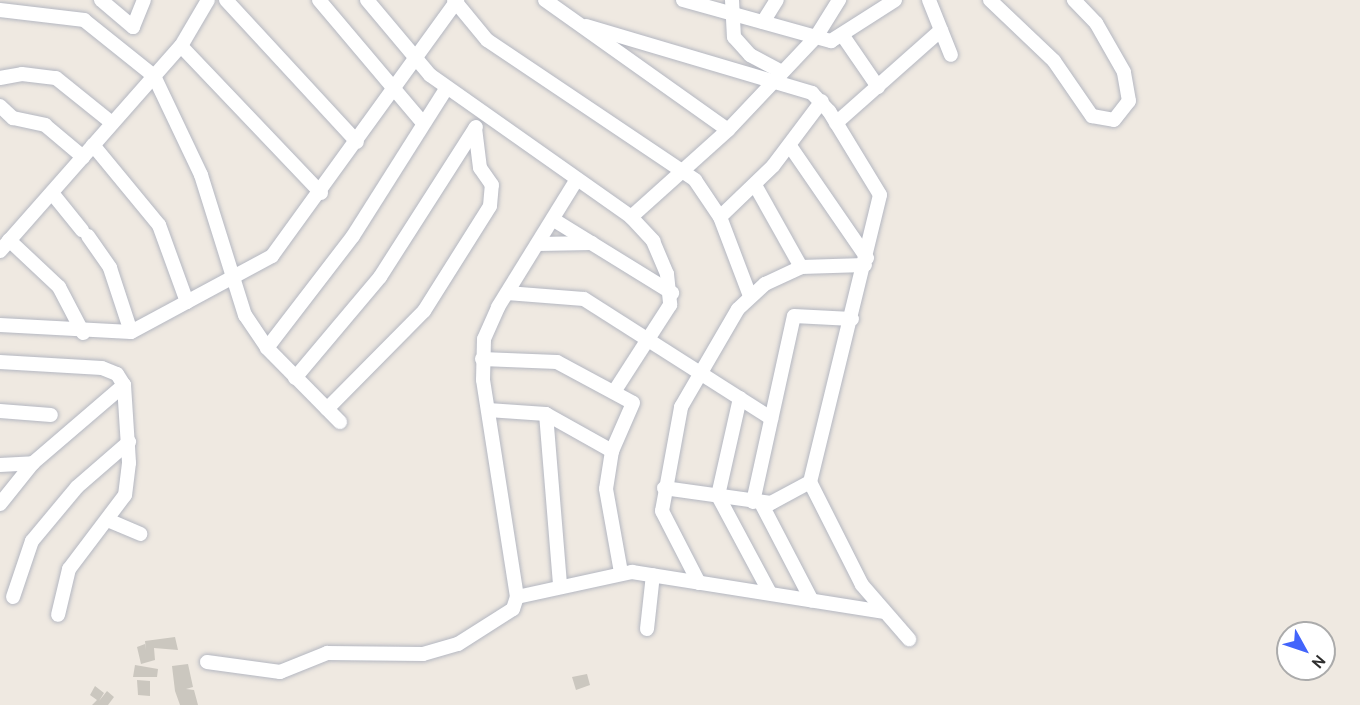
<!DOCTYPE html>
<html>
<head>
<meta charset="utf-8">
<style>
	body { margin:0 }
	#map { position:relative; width:1360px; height:705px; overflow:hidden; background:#efe9e1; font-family:Cabin,sans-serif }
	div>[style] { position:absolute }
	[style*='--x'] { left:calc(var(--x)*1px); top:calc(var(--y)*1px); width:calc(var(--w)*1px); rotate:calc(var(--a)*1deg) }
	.building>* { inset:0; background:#cbc7bf }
	.roads { filter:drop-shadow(0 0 2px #b4b7c1) drop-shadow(0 0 2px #b4b7c1) }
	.minor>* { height:14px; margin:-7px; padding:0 7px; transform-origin:7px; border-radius:7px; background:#fff }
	span { translate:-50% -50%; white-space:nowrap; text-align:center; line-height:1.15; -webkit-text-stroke:6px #fff; paint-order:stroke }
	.north { position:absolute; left:1276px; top:621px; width:60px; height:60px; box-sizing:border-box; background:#fff; border:2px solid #ababab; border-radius:50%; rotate:130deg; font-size:16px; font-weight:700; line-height:24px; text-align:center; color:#2e2e2e }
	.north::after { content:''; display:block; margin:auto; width:21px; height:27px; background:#4264fb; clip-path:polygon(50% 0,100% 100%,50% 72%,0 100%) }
</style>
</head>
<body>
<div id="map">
	<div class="building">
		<i style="clip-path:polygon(175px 637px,178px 650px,154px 648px,155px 660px,141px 664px,137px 647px,145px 644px,146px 650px,145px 641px)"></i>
		<i style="clip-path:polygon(188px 664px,193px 687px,186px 689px,194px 690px,198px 705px,180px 705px,175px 691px,172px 666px)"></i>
		<i style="clip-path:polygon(135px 665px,158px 669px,157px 677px,133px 677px)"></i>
		<i style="clip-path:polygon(587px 674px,590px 685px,576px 690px,572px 677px)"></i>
		<i style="clip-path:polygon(137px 680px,150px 681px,150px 696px,138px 695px)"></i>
		<i style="clip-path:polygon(95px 686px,104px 693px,99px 701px,107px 691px,114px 697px,108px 705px,92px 705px,97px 700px,90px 695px)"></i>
	</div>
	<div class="roads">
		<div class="minor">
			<i style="--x:101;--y:0;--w:42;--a:40.2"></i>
			<i style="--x:133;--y:27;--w:29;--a:-68"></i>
			<i style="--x:226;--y:0;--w:193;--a:47.3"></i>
			<i style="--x:319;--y:0;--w:161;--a:49.8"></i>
			<i style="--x:367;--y:0;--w:98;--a:50"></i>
			<i style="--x:430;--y:75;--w:246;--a:35.2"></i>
			<i style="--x:631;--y:217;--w:33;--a:47"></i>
			<i style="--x:653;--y:241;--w:36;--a:67"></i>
			<i style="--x:667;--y:274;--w:31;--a:84"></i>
			<i style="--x:670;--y:305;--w:103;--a:122.8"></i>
			<i style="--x:454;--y:0;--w:52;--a:50.5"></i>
			<i style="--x:487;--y:40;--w:251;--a:33.9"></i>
			<i style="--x:695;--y:180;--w:45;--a:56"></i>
			<i style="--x:720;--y:217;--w:85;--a:69.2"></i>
			<i style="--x:545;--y:0;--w:224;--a:35.4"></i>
			<i style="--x:683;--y:0;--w:154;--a:15.5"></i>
			<i style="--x:831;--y:41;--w:76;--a:-32.6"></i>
			<i style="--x:732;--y:0;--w:37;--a:87"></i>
			<i style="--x:734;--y:37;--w:24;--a:48"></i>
			<i style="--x:750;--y:55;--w:36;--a:28"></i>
			<i style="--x:929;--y:0;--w:59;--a:68.2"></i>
			<i style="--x:990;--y:0;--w:88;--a:43.6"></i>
			<i style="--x:1054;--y:61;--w:67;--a:55.4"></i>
			<i style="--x:1092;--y:116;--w:22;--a:10"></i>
			<i style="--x:1114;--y:120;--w:24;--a:-52"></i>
			<i style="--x:1129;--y:101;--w:29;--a:-100"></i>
			<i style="--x:1124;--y:72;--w:56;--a:-119.7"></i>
			<i style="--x:1096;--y:23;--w:32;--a:-134"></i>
			<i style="--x:0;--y:10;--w:85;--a:6.8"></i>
			<i style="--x:84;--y:20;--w:90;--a:38.7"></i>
			<i style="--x:154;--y:76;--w:110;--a:64.6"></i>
			<i style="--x:201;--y:175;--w:147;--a:72.6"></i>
			<i style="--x:245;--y:315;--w:40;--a:56"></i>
			<i style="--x:267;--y:348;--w:104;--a:45.4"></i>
			<i style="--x:763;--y:22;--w:26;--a:-58"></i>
			<i style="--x:586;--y:26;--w:236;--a:16.5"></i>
			<i style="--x:812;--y:93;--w:25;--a:47"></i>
			<i style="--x:829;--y:111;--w:98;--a:58.7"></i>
			<i style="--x:880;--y:195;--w:295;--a:103.7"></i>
			<i style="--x:810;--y:482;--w:115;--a:63.2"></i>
			<i style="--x:862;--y:585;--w:72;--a:49"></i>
			<i style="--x:843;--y:36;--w:62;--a:55.5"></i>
			<i style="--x:181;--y:46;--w:203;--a:46.4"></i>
			<i style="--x:0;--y:78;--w:22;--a:-10"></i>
			<i style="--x:22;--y:74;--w:34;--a:7"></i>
			<i style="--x:56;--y:78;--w:72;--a:38.8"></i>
			<i style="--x:0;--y:106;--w:18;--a:43"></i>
			<i style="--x:13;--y:118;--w:33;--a:12"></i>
			<i style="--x:45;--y:125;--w:50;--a:40.1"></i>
			<i style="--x:836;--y:123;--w:140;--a:-41.5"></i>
			<i style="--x:93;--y:145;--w:104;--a:50.5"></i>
			<i style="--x:159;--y:225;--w:82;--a:70"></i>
			<i style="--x:790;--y:146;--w:136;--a:55.5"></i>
			<i style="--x:755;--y:185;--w:94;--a:60.7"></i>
			<i style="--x:52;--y:193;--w:48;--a:51"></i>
			<i style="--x:631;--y:217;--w:130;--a:-41.9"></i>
			<i style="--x:728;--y:130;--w:128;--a:-46.6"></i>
			<i style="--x:816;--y:37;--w:44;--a:-58.1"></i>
			<i style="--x:720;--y:217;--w:74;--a:-43.9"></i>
			<i style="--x:773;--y:166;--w:81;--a:-53"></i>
			<i style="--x:554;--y:220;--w:139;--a:31.7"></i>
			<i style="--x:88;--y:236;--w:39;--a:55"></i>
			<i style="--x:110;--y:268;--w:67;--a:71.8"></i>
			<i style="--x:9;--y:240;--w:69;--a:43.2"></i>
			<i style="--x:59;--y:287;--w:52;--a:62.4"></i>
			<i style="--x:538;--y:244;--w:54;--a:-1.1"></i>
			<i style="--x:0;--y:251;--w:273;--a:-48.6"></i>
			<i style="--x:181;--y:46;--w:53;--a:-59.6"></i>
			<i style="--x:507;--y:293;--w:77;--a:4.5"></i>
			<i style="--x:584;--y:299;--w:222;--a:32.5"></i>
			<i style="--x:0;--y:325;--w:131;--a:3.1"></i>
			<i style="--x:131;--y:332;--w:160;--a:-28.3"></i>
			<i style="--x:272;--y:256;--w:316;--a:-54.1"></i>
			<i style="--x:267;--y:348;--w:141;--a:-52.5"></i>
			<i style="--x:353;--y:236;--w:174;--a:-57.7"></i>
			<i style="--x:482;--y:359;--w:75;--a:2.3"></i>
			<i style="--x:557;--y:362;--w:86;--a:28.3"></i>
			<i style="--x:633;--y:403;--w:52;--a:113.6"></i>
			<i style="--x:612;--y:451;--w:38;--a:99"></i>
			<i style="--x:606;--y:489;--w:84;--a:79.8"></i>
			<i style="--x:0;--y:362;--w:102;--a:3.4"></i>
			<i style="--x:102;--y:368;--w:16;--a:22"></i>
			<i style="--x:117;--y:374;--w:13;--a:58"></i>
			<i style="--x:124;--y:385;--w:78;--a:86.3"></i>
			<i style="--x:129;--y:463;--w:32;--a:97"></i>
			<i style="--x:125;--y:495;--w:93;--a:127.1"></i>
			<i style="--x:69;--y:569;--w:47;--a:103.4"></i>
			<i style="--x:295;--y:378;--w:132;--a:-49.9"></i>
			<i style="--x:380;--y:277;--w:178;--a:-57.4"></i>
			<i style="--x:740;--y:398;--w:100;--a:102.7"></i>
			<i style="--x:718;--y:496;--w:110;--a:61.8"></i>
			<i style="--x:327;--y:409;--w:138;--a:-45.3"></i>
			<i style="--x:424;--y:311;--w:124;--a:-57.8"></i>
			<i style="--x:490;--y:206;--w:21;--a:-85"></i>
			<i style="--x:492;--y:185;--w:21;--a:-125"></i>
			<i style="--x:480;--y:168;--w:40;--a:-97.1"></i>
			<i style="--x:488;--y:410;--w:58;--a:3.9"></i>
			<i style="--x:546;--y:414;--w:76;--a:29.3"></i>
			<i style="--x:0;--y:411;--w:51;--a:4.5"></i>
			<i style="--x:546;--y:414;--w:170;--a:85.3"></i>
			<i style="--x:0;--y:465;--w:33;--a:-3"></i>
			<i style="--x:664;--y:488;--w:108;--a:8"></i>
			<i style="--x:771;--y:503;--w:44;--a:-28.3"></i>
			<i style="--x:753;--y:502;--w:190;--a:-77.6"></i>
			<i style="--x:794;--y:316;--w:58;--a:3"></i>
			<i style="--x:761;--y:503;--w:110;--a:62.5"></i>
			<i style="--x:0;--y:504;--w:53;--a:-51.2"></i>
			<i style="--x:33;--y:463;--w:120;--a:-40.6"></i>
			<i style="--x:110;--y:521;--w:33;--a:23"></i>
			<i style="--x:699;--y:583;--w:81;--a:-117.2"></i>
			<i style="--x:662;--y:511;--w:106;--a:-79.6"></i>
			<i style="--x:681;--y:407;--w:113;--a:-59.8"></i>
			<i style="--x:738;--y:309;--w:37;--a:-43"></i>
			<i style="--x:765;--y:284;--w:40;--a:-25"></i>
			<i style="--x:801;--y:267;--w:64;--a:-1.8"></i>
			<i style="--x:13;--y:597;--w:59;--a:-71.3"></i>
			<i style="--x:32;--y:541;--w:70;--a:-50.2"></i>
			<i style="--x:77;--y:487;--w:69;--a:-40.9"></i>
			<i style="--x:517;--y:597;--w:118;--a:-12.3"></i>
			<i style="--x:632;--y:572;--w:256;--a:9"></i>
			<i style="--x:647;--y:629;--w:54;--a:-83.7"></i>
			<i style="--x:207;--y:662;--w:74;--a:7.8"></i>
			<i style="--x:280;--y:672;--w:51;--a:-22"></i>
			<i style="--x:327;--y:653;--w:96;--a:0.6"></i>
			<i style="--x:423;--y:654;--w:36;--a:-16"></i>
			<i style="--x:458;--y:644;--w:65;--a:-32.5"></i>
			<i style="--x:513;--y:609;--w:13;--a:-72"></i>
			<i style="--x:517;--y:597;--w:220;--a:-98.9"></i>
			<i style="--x:483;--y:380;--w:41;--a:-88.6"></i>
			<i style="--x:484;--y:339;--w:35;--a:-66"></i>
			<i style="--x:498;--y:307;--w:150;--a:-58.3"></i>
		</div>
	</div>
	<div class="north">N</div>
</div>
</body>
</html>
